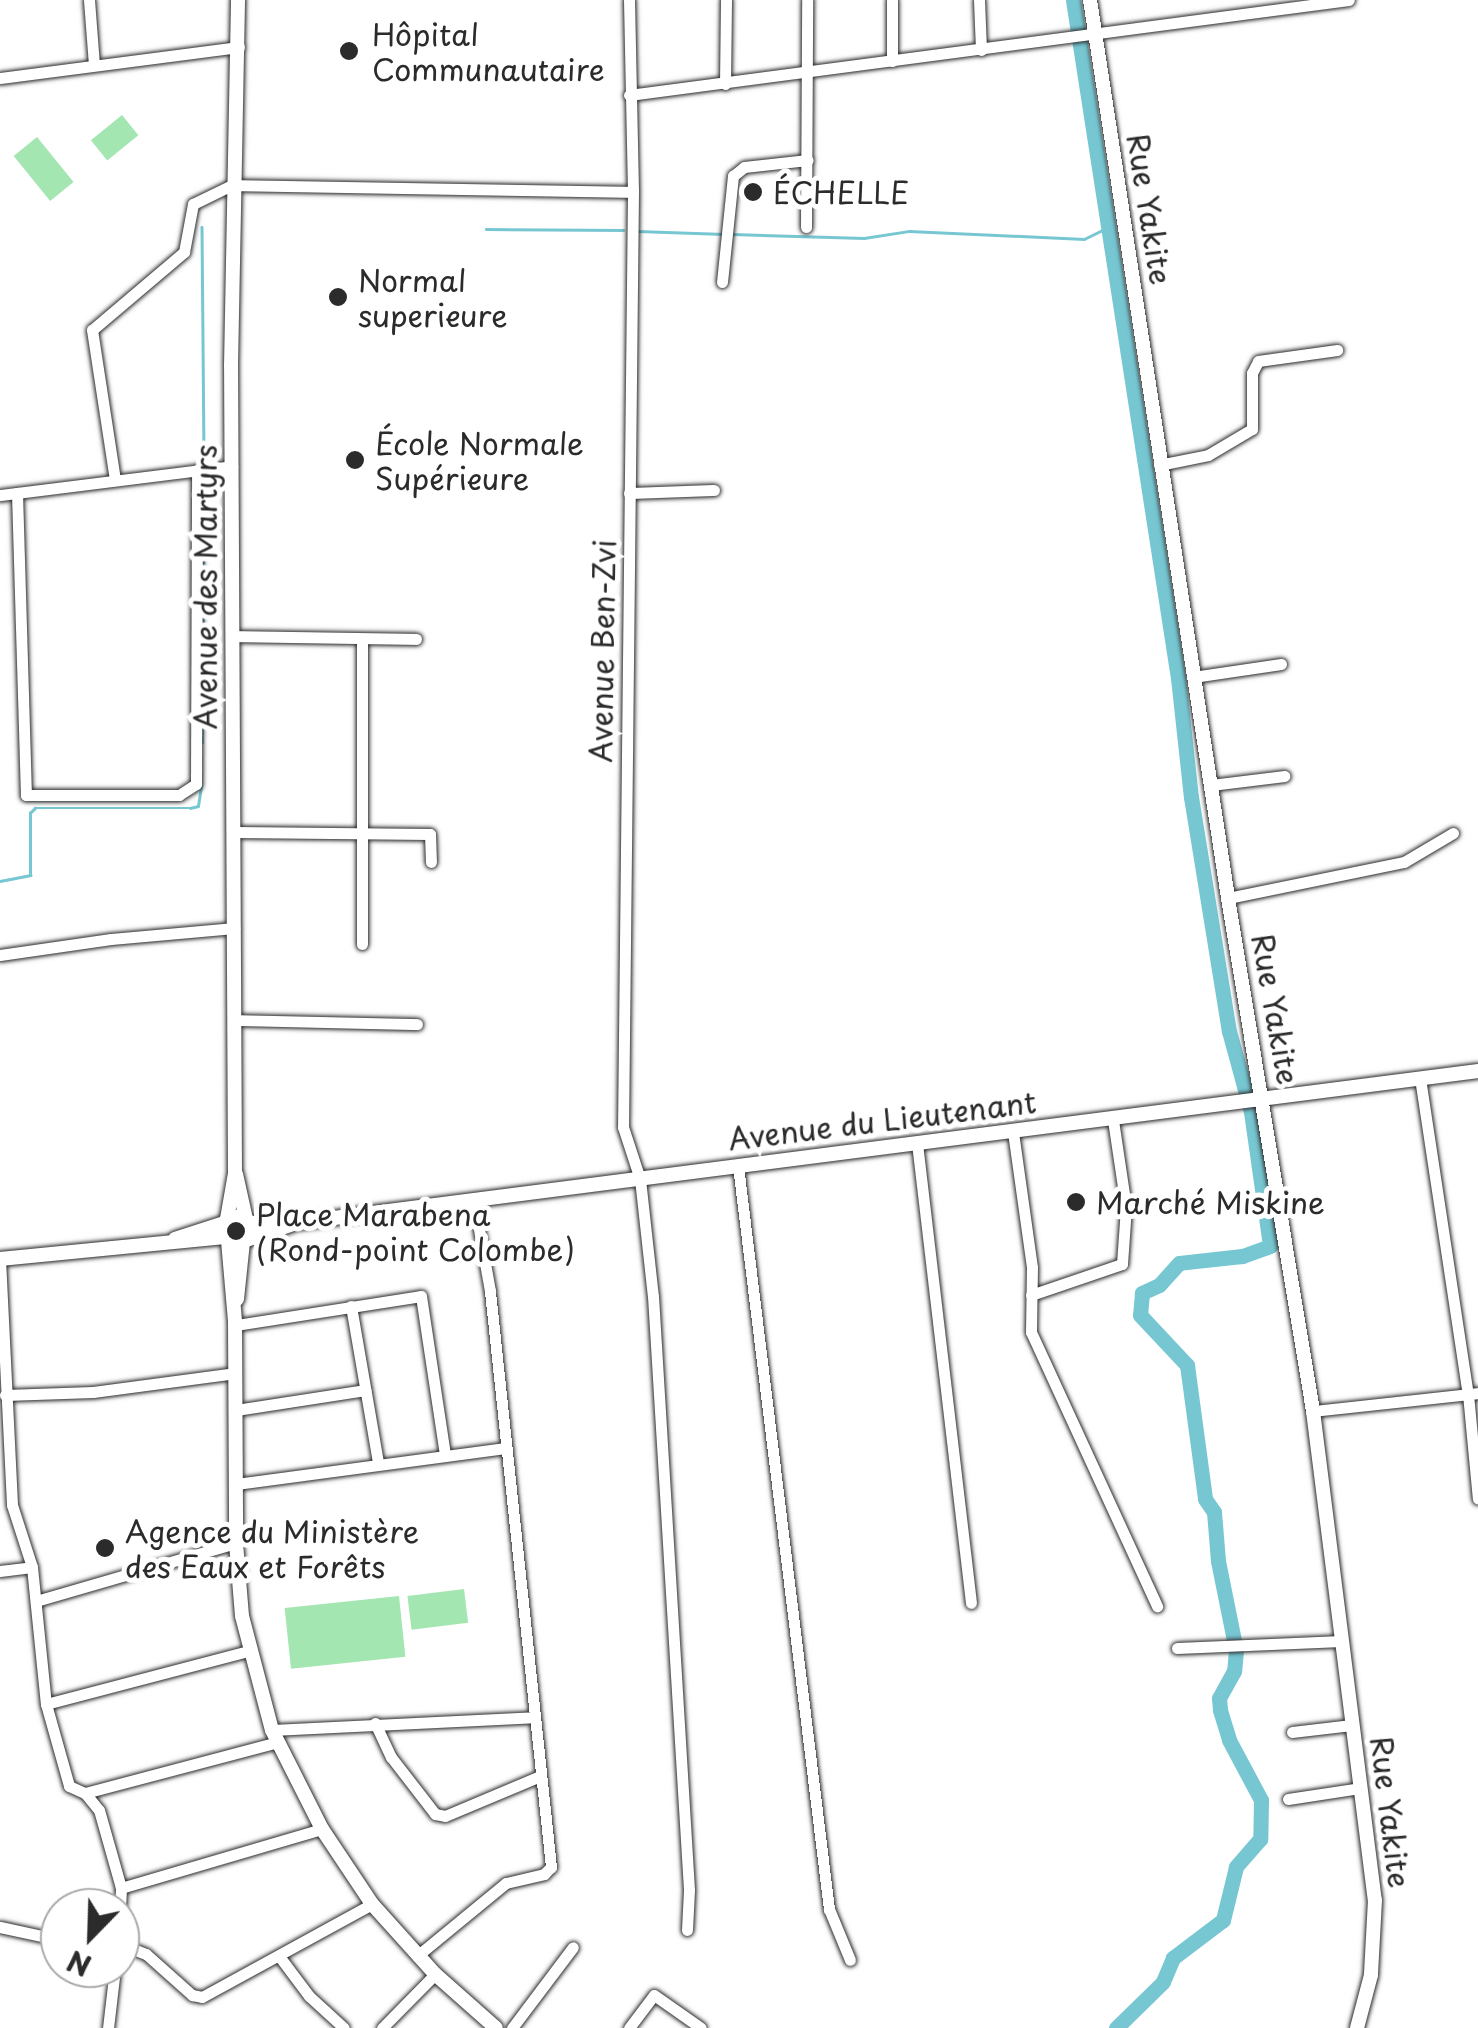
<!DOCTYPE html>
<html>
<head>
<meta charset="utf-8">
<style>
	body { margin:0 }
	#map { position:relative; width:1478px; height:2028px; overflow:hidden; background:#fff; font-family:"Playpen Sans",sans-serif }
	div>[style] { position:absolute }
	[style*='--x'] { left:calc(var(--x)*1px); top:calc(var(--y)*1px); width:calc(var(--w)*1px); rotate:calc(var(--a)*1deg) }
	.green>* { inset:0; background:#a3e6b1; transform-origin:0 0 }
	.stream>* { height:2.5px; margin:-1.25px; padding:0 1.25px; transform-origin:1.25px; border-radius:1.25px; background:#77c7d2 }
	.river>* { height:15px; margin:-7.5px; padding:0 7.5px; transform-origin:7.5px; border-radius:7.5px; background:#77c7d2 }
	.roads { filter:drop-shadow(0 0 2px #2b2b2b) drop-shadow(0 0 2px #2b2b2b) }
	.minor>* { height:11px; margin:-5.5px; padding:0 5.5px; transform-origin:5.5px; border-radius:5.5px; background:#fff }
	.major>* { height:14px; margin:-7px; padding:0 7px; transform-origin:7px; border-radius:7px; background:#fff }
	.dots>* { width:28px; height:28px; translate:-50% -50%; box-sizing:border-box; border:5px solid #fff; border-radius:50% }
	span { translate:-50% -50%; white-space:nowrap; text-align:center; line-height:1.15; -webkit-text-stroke:10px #fff; paint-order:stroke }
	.poi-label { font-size:30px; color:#2b2b2b }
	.left { translate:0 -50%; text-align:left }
	.street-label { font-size:30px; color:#2b2b2b }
	.north { position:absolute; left:40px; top:1888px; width:100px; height:100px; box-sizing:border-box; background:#fff; border:2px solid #aaa; border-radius:50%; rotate:203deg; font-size:28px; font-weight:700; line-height:40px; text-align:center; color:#2b2b2b }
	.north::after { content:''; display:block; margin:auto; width:35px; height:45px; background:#2b2b2b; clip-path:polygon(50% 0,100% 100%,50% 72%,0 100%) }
</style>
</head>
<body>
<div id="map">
	<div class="green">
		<i style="left:122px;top:115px;width:26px;height:40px;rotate:51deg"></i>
		<i style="left:37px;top:137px;width:58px;height:30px;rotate:51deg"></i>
		<i style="left:464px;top:1589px;width:34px;height:57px;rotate:83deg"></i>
		<i style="left:399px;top:1596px;width:61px;height:115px;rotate:84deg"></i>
	</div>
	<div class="stream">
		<i style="--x:202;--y:227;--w:236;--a:89.5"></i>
		<i style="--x:486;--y:229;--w:137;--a:0.4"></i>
		<i style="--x:637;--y:231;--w:87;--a:2"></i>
		<i style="--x:732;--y:234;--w:132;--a:1.7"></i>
		<i style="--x:864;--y:238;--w:46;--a:-8.8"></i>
		<i style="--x:909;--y:231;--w:175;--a:2.6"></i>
		<i style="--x:1084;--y:239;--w:25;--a:-26"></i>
		<i style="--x:202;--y:743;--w:267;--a:-89.6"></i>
		<i style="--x:0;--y:881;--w:31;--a:-11"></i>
		<i style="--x:30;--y:875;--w:62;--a:-90"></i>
		<i style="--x:30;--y:813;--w:7;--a:-45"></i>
		<i style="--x:35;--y:808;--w:155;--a:0"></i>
		<i style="--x:190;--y:808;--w:8;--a:-14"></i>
		<i style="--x:198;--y:806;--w:20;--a:-81"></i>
	</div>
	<div class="river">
		<i style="--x:1073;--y:0;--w:686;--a:81.2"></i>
		<i style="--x:1178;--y:678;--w:120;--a:83.8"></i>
		<i style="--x:1191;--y:797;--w:237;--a:80.8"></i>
		<i style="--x:1229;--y:1031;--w:84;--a:74.8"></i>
		<i style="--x:1251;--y:1112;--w:135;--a:81.9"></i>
		<i style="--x:1270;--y:1246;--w:30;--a:160"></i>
		<i style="--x:1242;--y:1256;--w:63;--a:173.7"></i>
		<i style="--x:1179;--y:1263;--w:30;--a:132"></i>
		<i style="--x:1159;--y:1285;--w:19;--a:155"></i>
		<i style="--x:1142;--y:1293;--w:22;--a:95"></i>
		<i style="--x:1140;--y:1315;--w:69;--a:46.8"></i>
		<i style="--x:1187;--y:1365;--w:135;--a:82.3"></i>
		<i style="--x:1205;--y:1499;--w:16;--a:55"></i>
		<i style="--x:1214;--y:1512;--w:49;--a:85.3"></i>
		<i style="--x:1218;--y:1561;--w:91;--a:78.6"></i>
		<i style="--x:1236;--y:1650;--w:21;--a:95"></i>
		<i style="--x:1234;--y:1671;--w:31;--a:119"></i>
		<i style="--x:1219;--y:1698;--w:12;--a:85"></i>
		<i style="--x:1220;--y:1710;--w:31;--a:73"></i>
		<i style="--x:1229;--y:1740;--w:68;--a:61.9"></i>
		<i style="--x:1261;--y:1800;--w:39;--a:91"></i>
		<i style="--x:1260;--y:1839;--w:37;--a:131"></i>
		<i style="--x:1236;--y:1867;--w:55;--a:103.8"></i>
		<i style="--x:1223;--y:1920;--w:63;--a:142.8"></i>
		<i style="--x:1173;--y:1958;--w:26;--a:113"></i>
		<i style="--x:1163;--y:1982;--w:66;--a:135.6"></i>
	</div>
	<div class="roads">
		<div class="minor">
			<i style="--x:89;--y:0;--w:65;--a:85.6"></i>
			<i style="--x:629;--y:0;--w:192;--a:88.8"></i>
			<i style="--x:633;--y:192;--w:935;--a:90.61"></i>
			<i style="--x:623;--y:1127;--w:55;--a:71.9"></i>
			<i style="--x:640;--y:1179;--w:118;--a:83.7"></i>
			<i style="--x:653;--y:1296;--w:595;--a:86.53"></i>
			<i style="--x:689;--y:1890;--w:40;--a:92.9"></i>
			<i style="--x:979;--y:0;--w:50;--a:87.7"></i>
			<i style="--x:892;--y:61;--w:61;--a:-90"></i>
			<i style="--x:0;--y:78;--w:241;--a:-7.4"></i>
			<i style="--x:725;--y:84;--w:84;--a:-89.3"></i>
			<i style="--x:629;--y:95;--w:726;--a:-7.52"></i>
			<i style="--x:806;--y:227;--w:227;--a:-89.7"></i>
			<i style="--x:722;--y:282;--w:107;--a:-84.1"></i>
			<i style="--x:733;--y:176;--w:14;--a:-39"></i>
			<i style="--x:744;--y:167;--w:64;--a:-6.2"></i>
			<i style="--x:1159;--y:465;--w:50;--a:-11.5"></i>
			<i style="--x:1208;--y:455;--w:51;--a:-30.6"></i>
			<i style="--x:1252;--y:429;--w:56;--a:-90"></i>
			<i style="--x:1252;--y:373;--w:13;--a:-63"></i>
			<i style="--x:1258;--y:361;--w:80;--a:-7.9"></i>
			<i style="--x:115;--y:480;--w:152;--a:-98.7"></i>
			<i style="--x:92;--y:330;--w:121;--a:-40.3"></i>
			<i style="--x:184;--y:252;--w:49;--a:-79.4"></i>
			<i style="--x:193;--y:204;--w:43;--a:-26"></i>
			<i style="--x:232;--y:185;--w:401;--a:1"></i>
			<i style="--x:17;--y:493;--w:302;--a:88.3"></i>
			<i style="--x:26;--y:795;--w:153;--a:0"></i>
			<i style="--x:179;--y:795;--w:20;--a:-33"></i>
			<i style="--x:196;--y:784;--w:314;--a:-89.8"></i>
			<i style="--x:629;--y:493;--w:85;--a:-2"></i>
			<i style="--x:0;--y:495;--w:234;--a:-7.1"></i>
			<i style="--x:233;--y:636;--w:183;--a:0.9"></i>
			<i style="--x:362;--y:639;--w:305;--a:90"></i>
			<i style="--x:1193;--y:677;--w:89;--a:-8.4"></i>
			<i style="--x:1211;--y:785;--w:74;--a:-7"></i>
			<i style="--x:235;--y:832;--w:195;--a:0.6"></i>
			<i style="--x:430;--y:834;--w:28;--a:88"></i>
			<i style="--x:1228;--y:898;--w:180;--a:-11.6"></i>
			<i style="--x:1404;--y:862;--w:57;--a:-30.6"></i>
			<i style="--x:0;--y:955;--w:112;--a:-8.2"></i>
			<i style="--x:111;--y:939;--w:124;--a:-5.1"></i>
			<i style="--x:234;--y:1020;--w:183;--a:1.3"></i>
			<i style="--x:1420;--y:1078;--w:320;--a:81.4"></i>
			<i style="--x:1468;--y:1394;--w:105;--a:84.6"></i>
			<i style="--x:1013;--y:1132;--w:136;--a:82"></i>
			<i style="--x:1032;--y:1267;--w:65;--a:90.9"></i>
			<i style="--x:1031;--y:1332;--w:302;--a:65.3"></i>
			<i style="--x:917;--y:1143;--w:463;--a:83.3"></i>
			<i style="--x:738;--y:1166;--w:749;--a:83.02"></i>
			<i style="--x:829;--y:1909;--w:55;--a:67.6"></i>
			<i style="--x:0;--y:1259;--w:246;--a:87.2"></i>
			<i style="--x:12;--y:1505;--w:65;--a:72.1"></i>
			<i style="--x:32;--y:1567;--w:138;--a:84.2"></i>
			<i style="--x:46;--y:1704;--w:85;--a:74.3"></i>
			<i style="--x:69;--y:1786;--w:17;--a:24"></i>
			<i style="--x:85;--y:1793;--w:22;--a:51"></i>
			<i style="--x:99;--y:1810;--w:81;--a:74.2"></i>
			<i style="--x:1031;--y:1295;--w:96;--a:-18.8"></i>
			<i style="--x:1122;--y:1264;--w:57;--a:-86"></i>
			<i style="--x:1126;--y:1207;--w:88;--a:-98.5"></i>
			<i style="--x:351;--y:1306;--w:159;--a:80.2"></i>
			<i style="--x:236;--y:1325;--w:187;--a:-8.9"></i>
			<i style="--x:421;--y:1296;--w:160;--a:81.4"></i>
			<i style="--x:5;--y:1395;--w:88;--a:-2"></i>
			<i style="--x:93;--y:1392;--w:144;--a:-7.6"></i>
			<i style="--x:236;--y:1410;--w:131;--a:-8.8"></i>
			<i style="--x:1313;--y:1411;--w:166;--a:-6.2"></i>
			<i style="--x:236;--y:1484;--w:272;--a:-7.6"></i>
			<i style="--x:0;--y:1571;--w:32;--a:-7"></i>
			<i style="--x:36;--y:1601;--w:208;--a:-16.2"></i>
			<i style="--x:1177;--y:1648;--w:165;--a:-2.4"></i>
			<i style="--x:46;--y:1704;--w:209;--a:-14.7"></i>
			<i style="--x:375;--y:1723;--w:38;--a:65"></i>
			<i style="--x:391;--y:1757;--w:72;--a:52.3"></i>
			<i style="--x:435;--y:1814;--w:10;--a:11"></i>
			<i style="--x:445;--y:1816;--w:101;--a:-22.8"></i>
			<i style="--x:272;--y:1730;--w:262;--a:-2.8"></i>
			<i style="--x:1292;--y:1732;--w:60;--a:-6.7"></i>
			<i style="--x:85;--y:1793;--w:200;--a:-14.8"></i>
			<i style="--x:1288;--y:1799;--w:74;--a:-8.6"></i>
			<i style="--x:120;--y:1908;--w:20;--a:-87"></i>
			<i style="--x:121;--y:1888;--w:209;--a:-16.4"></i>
			<i style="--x:0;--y:1927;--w:61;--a:12.2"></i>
			<i style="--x:120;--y:1944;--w:28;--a:21"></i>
			<i style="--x:146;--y:1954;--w:62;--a:41.7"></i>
			<i style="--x:192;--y:1995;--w:10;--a:11"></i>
			<i style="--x:202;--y:1997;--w:194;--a:-28.7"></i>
			<i style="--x:279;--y:1956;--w:50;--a:53.1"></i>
			<i style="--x:309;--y:1996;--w:47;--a:42.4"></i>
			<i style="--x:417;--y:1956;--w:115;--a:-39.4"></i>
			<i style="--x:506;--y:1883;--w:39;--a:-13"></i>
			<i style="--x:544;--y:1874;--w:10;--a:-45"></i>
			<i style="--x:551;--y:1867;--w:579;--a:-96.05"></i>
			<i style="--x:490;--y:1291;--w:91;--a:-100.1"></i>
			<i style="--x:108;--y:2028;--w:60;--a:-83.3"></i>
			<i style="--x:382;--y:2028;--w:76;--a:-45.5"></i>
			<i style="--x:512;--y:2028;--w:101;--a:-53"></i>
			<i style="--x:629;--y:2028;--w:41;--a:-52.9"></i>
			<i style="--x:654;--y:1995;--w:57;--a:35.1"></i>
		</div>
		<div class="major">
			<i style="--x:1090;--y:0;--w:909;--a:81.26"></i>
			<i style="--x:1228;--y:898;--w:520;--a:80.59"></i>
			<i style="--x:1313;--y:1411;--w:493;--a:82.8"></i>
			<i style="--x:1375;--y:1900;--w:75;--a:93.1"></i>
			<i style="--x:1371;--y:1975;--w:55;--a:104.8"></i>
			<i style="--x:236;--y:1174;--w:46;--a:77.5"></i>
			<i style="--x:227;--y:1219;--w:47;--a:-80.1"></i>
			<i style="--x:235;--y:1173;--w:807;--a:-90.28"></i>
			<i style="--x:231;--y:366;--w:366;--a:-88.9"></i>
			<i style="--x:249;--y:1223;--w:46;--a:0"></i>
			<i style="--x:295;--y:1223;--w:1193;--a:-7.32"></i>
			<i style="--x:175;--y:1239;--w:52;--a:-18.1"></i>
			<i style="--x:247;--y:1239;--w:18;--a:-87"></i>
			<i style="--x:248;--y:1221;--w:9;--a:-148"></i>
			<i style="--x:240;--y:1216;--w:13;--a:167"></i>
			<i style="--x:227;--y:1219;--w:9;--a:122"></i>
			<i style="--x:222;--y:1227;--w:10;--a:73"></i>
			<i style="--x:225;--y:1237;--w:14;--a:25"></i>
			<i style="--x:238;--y:1243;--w:58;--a:-19.1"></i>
			<i style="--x:228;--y:1241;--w:80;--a:85"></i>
			<i style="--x:235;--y:1321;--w:222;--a:89.7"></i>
			<i style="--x:236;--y:1543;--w:73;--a:85.3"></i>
			<i style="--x:242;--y:1616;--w:118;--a:75.3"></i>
			<i style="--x:272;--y:1730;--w:111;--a:63.2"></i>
			<i style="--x:322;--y:1829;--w:90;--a:56.3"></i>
			<i style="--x:372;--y:1904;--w:94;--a:48"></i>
			<i style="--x:435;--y:1974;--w:81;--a:41.5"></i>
			<i style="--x:0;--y:1259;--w:226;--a:-5.6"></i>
			<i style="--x:237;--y:1299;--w:57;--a:-84"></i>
		</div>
	</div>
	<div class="dots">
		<i style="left:349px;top:51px;background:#2b2b2b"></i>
		<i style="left:753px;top:192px;background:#2b2b2b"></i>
		<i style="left:338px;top:297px;background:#2b2b2b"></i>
		<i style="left:355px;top:460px;background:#2b2b2b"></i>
		<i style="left:1076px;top:1202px;background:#2b2b2b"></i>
		<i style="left:236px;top:1231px;background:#2b2b2b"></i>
		<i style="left:105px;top:1548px;background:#2b2b2b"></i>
	</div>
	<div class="poi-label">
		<span class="left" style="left:372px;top:51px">Hôpital<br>Communautaire</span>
		<span class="left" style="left:773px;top:192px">ÉCHELLE</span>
		<span class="left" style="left:358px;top:297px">Normal<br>superieure</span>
		<span class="left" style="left:375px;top:460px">École Normale<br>Supérieure</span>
		<span class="left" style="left:1096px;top:1202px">Marché Miskine</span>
		<span class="left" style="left:256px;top:1231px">Place Marabena<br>(Rond-point Colombe)</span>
		<span class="left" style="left:125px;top:1548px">Agence du Ministère<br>des Eaux et Forêts</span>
	</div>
	<div class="street-label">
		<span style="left:1150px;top:209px;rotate:81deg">Rue Yakite</span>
		<span style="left:205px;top:587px;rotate:-90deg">Avenue des Martyrs</span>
		<span style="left:602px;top:651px;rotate:-89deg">Avenue Ben-Zvi</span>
		<span style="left:1276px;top:1009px;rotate:80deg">Rue Yakite</span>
		<span style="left:882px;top:1120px;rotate:-7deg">Avenue du Lieutenant</span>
		<span style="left:1391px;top:1812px;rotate:83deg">Rue Yakite</span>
	</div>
	<div class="north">N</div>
</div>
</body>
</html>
